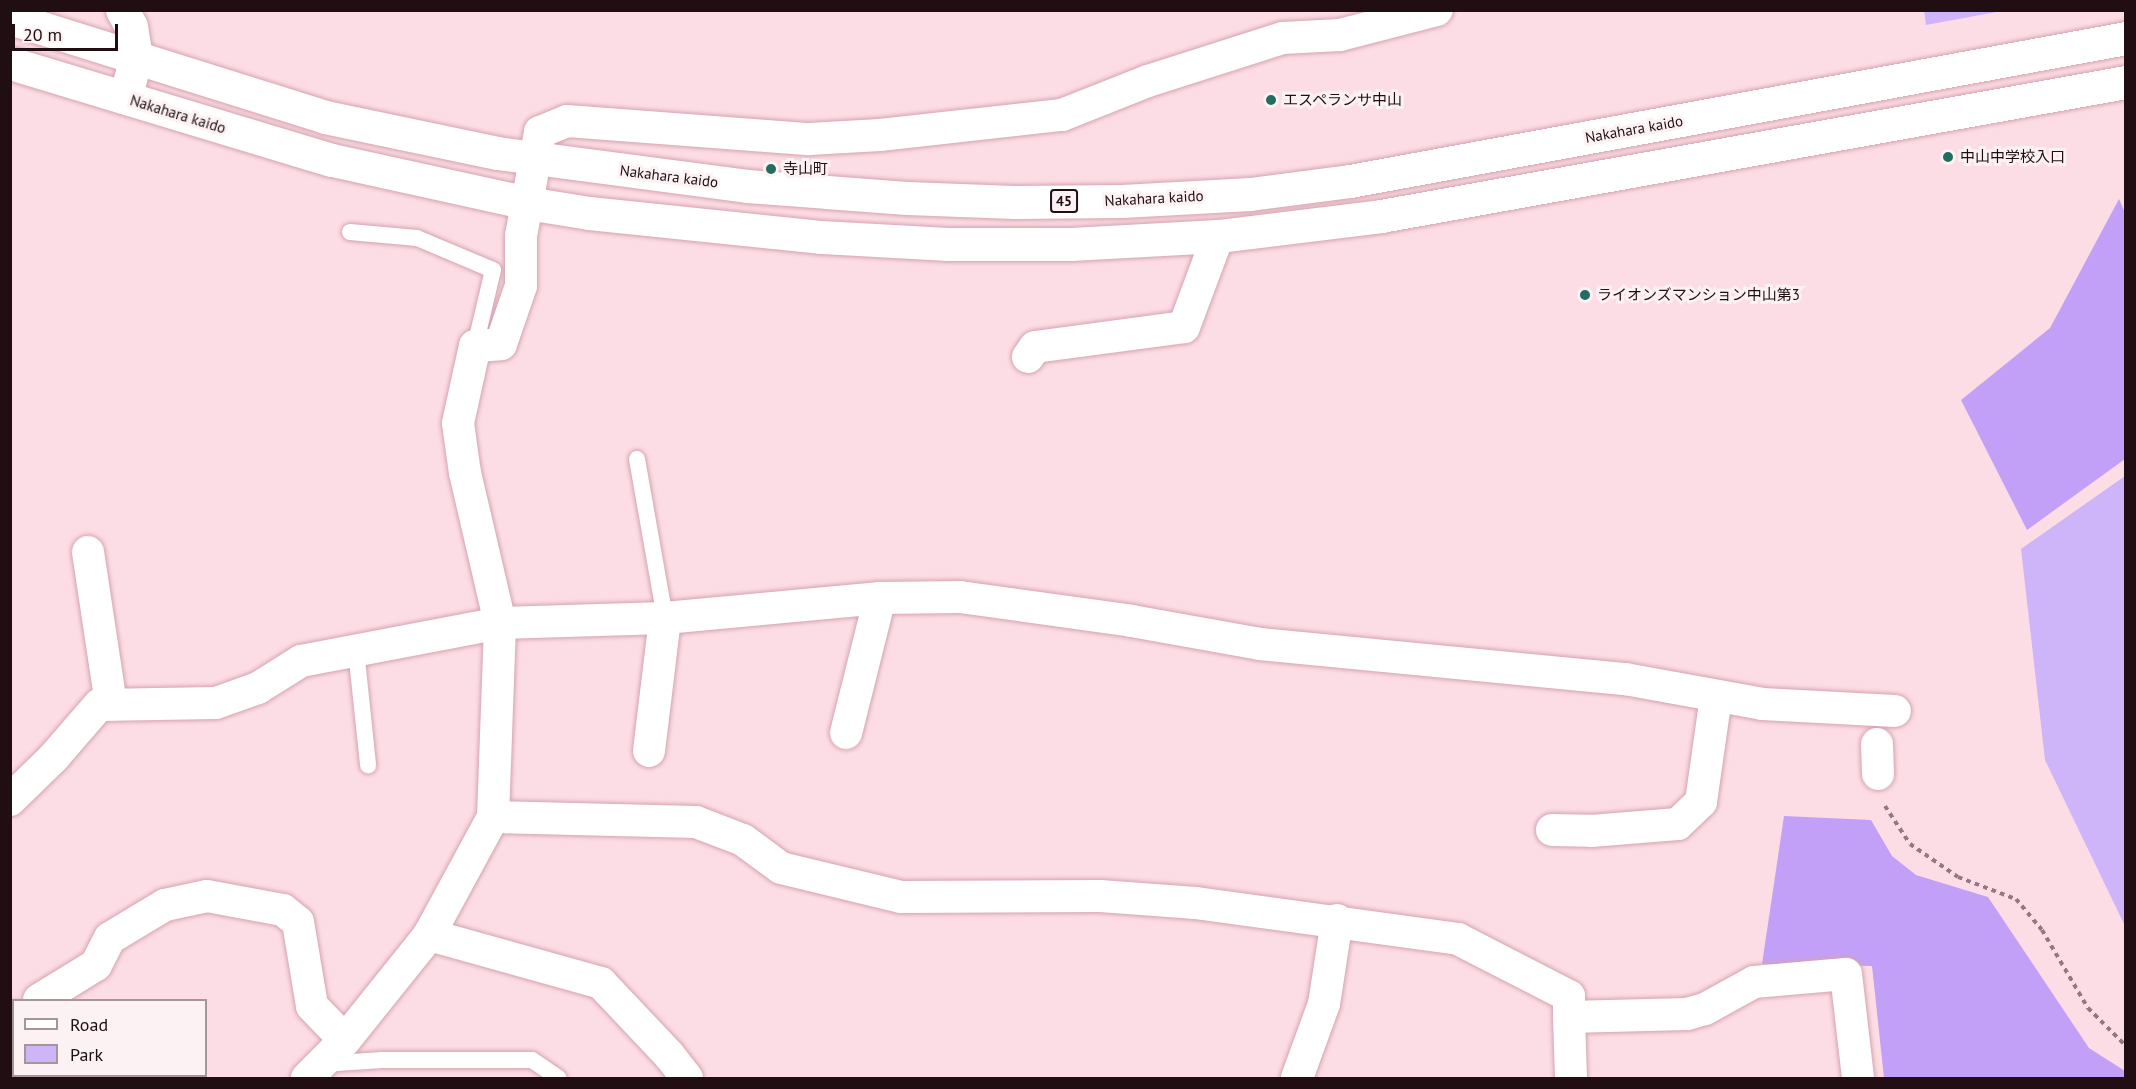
<!DOCTYPE html>
<html>
<head>
<meta charset="utf-8">
<style>
	body { margin:0 }
	#map { position:relative; width:2136px; height:1089px; overflow:hidden; background:#fddde5; font-family:"PT Sans","Noto Sans JP",sans-serif }
	div>[style] { position:absolute }
	[style*='--x'] { left:calc(var(--x)*1px); top:calc(var(--y)*1px); width:calc(var(--w)*1px); rotate:calc(var(--a)*1deg) }
	.green>* { inset:0; background:#ceb4f9 }
	.forest>* { inset:0; background:#c3a0f8 }
	.path>* { height:4px; margin-top:-2px; transform-origin:0; background:repeating-linear-gradient(90deg,#92797f 0 4.5px,transparent 0 9px) }
	.roads { filter:drop-shadow(0 0 2px #d5a3b0) drop-shadow(0 0 2px #d5a3b0) }
	.lane>* { height:16px; margin:-8px; padding:0 8px; transform-origin:8px; border-radius:8px; background:#fff }
	.street>* { height:32px; margin:-16px; padding:0 16px; transform-origin:16px; border-radius:16px; background:#fff }
	.secondary>* { height:33px; margin:-16.5px; padding:0 16.5px; transform-origin:16.5px; border-radius:16.5px; background:#fff }
	.primary>* { height:33px; margin:-16.5px; padding:0 16.5px; transform-origin:16.5px; border-radius:16.5px; background:#fff }
	.dots>* { width:16px; height:16px; translate:-50% -50%; box-sizing:border-box; border:3px solid #fcf1f3; border-radius:50% }
	span { translate:-50% -50%; white-space:nowrap; text-align:center; line-height:1.15; -webkit-text-stroke:6px #fcf1f3; paint-order:stroke }
	.shield-label span { padding:2px 4px; background:#fcf1f3; border:2px solid; border-radius:4px; -webkit-text-stroke-width:0 }
	.shield-label { font-size:14px; color:#200e13; font-weight:700 }
	.poi-label { font-size:15px; color:#200e13 }
	.left { translate:0 -50%; text-align:left }
	.street-label { font-size:15px; color:#200e13 }
	.frame { position:absolute; inset:0; border:12px solid #200e13; pointer-events:none }
	.legend { position:absolute; left:12px; top:999px; width:195px; height:78px; box-sizing:border-box; background:#fcf1f3; border:2px solid #a49699; margin:0; padding:8px 10px; list-style:none; font-size:18px; color:#200e13 }
	.legend li { display:flex; align-items:center; gap:12px; height:30px }
	.legend b { width:30px; border:2px solid #a49699 }
	.scale { position:absolute; left:12px; top:24px; width:106px; height:27px; box-sizing:border-box; border:3px solid #200e13; border-top:0; padding-left:8px; font-size:18px; line-height:21px; white-space:nowrap; color:#200e13; -webkit-text-stroke:4px #fcf1f3; paint-order:stroke }
</style>
</head>
<body>
<div id="map">
	<div class="green">
		<i style="clip-path:polygon(1924px 10px,2002px 10px,2002px 11px,1926px 25px)"></i>
		<i style="clip-path:polygon(2125px 476px,2125px 926px,2045px 760px,2021px 549px)"></i>
	</div>
	<div class="forest">
		<i style="clip-path:polygon(2119px 199px,2126px 215px,2125px 459px,2027px 530px,1961px 400px,2050px 328px)"></i>
		<i style="clip-path:polygon(1784px 816px,1871px 820px,1892px 856px,1916px 875px,1988px 897px,2089px 1048px,2125px 1071px,2125px 1078px,1884px 1078px,1872px 966px,1762px 964px)"></i>
	</div>
	<div class="path">
		<i style="--x:1885;--y:806;--w:45;--a:56.7"></i>
		<i style="--x:1910;--y:844;--w:58;--a:34.5"></i>
		<i style="--x:1958;--y:877;--w:62;--a:20.8"></i>
		<i style="--x:2016;--y:899;--w:40;--a:50"></i>
		<i style="--x:2042;--y:930;--w:91;--a:59.5"></i>
		<i style="--x:2088;--y:1008;--w:54;--a:45"></i>
	</div>
	<div class="roads">
		<div class="lane">
			<i style="--x:350;--y:232;--w:67;--a:5.1"></i>
			<i style="--x:417;--y:238;--w:82;--a:22.8"></i>
			<i style="--x:493;--y:270;--w:78;--a:103.3"></i>
			<i style="--x:637;--y:459;--w:161;--a:80"></i>
			<i style="--x:356;--y:650;--w:116;--a:84"></i>
			<i style="--x:10;--y:1061;--w:17;--a:77"></i>
			<i style="--x:322;--y:1064;--w:60;--a:-3.8"></i>
			<i style="--x:382;--y:1060;--w:150;--a:0"></i>
			<i style="--x:532;--y:1060;--w:32;--a:34"></i>
		</div>
		<div class="street">
			<i style="--x:1028;--y:357;--w:12;--a:-55"></i>
			<i style="--x:1035;--y:347;--w:150;--a:-7.6"></i>
			<i style="--x:1184;--y:327;--w:97;--a:-69.5"></i>
			<i style="--x:88;--y:552;--w:154;--a:81.4"></i>
			<i style="--x:846;--y:733;--w:139;--a:-75.9"></i>
			<i style="--x:1877;--y:744;--w:30;--a:88"></i>
			<i style="--x:649;--y:751;--w:134;--a:-83.1"></i>
			<i style="--x:10;--y:800;--w:62;--a:-44.3"></i>
			<i style="--x:54;--y:757;--w:69;--a:-49.1"></i>
			<i style="--x:99;--y:705;--w:117;--a:-1"></i>
			<i style="--x:216;--y:703;--w:45;--a:-19.7"></i>
			<i style="--x:258;--y:688;--w:51;--a:-32.1"></i>
			<i style="--x:301;--y:661;--w:203;--a:-10.8"></i>
			<i style="--x:500;--y:623;--w:165;--a:-1.7"></i>
			<i style="--x:665;--y:618;--w:216;--a:-5.3"></i>
			<i style="--x:880;--y:598;--w:80;--a:-0.7"></i>
			<i style="--x:960;--y:597;--w:174;--a:7.9"></i>
			<i style="--x:1132;--y:621;--w:130;--a:10.2"></i>
			<i style="--x:1260;--y:644;--w:367;--a:5.5"></i>
			<i style="--x:1625;--y:679;--w:139;--a:10.3"></i>
			<i style="--x:1762;--y:704;--w:133;--a:3"></i>
			<i style="--x:493;--y:817;--w:203;--a:1.4"></i>
			<i style="--x:696;--y:822;--w:50;--a:21"></i>
			<i style="--x:743;--y:840;--w:47;--a:36.4"></i>
			<i style="--x:781;--y:868;--w:123;--a:13.6"></i>
			<i style="--x:901;--y:897;--w:199;--a:-0.3"></i>
			<i style="--x:1100;--y:896;--w:96;--a:4.2"></i>
			<i style="--x:1196;--y:903;--w:264;--a:7.8"></i>
			<i style="--x:1458;--y:939;--w:125;--a:27.2"></i>
			<i style="--x:1569;--y:996;--w:21;--a:90"></i>
			<i style="--x:1552;--y:830;--w:39;--a:1"></i>
			<i style="--x:1591;--y:831;--w:87;--a:-4.6"></i>
			<i style="--x:1678;--y:824;--w:32;--a:-44"></i>
			<i style="--x:1701;--y:802;--w:107;--a:-81.9"></i>
			<i style="--x:429;--y:935;--w:179;--a:15.6"></i>
			<i style="--x:601;--y:983;--w:99;--a:46.6"></i>
			<i style="--x:669;--y:1055;--w:29;--a:52"></i>
			<i style="--x:39;--y:1000;--w:67;--a:-31.6"></i>
			<i style="--x:96;--y:965;--w:30;--a:-63"></i>
			<i style="--x:110;--y:938;--w:64;--a:-31"></i>
			<i style="--x:165;--y:905;--w:43;--a:-12.1"></i>
			<i style="--x:207;--y:896;--w:77;--a:10.4"></i>
			<i style="--x:283;--y:910;--w:19;--a:39"></i>
			<i style="--x:298;--y:922;--w:85;--a:80.5"></i>
			<i style="--x:312;--y:1006;--w:47;--a:45.9"></i>
			<i style="--x:10;--y:1019;--w:4;--a:-27"></i>
			<i style="--x:307;--y:1078;--w:54;--a:-45"></i>
			<i style="--x:345;--y:1040;--w:134;--a:-51.3"></i>
			<i style="--x:429;--y:935;--w:134;--a:-61.5"></i>
			<i style="--x:493;--y:817;--w:194;--a:-87.9"></i>
			<i style="--x:500;--y:623;--w:154;--a:-103.1"></i>
			<i style="--x:465;--y:473;--w:50;--a:-98"></i>
			<i style="--x:458;--y:423;--w:79;--a:-77.6"></i>
			<i style="--x:475;--y:346;--w:26;--a:-4"></i>
			<i style="--x:501;--y:344;--w:61;--a:-71"></i>
			<i style="--x:521;--y:286;--w:50;--a:-90"></i>
			<i style="--x:521;--y:236;--w:106;--a:-79.6"></i>
			<i style="--x:540;--y:132;--w:29;--a:-22"></i>
			<i style="--x:567;--y:121;--w:243;--a:4.3"></i>
			<i style="--x:809;--y:139;--w:71;--a:-3.2"></i>
			<i style="--x:880;--y:135;--w:183;--a:-6.3"></i>
			<i style="--x:1062;--y:115;--w:92;--a:-21.6"></i>
			<i style="--x:1148;--y:81;--w:142;--a:-17.7"></i>
			<i style="--x:1283;--y:38;--w:57;--a:-3"></i>
			<i style="--x:1340;--y:35;--w:100;--a:-14.5"></i>
			<i style="--x:1297;--y:1078;--w:79;--a:-70"></i>
			<i style="--x:1324;--y:1004;--w:85;--a:-81.2"></i>
			<i style="--x:1571;--y:1078;--w:61;--a:-91.9"></i>
			<i style="--x:1569;--y:1017;--w:118;--a:-1.5"></i>
			<i style="--x:1687;--y:1014;--w:19;--a:-16"></i>
			<i style="--x:1705;--y:1009;--w:56;--a:-28.9"></i>
			<i style="--x:1754;--y:982;--w:92;--a:-5"></i>
			<i style="--x:1846;--y:974;--w:105;--a:83.4"></i>
		</div>
		<div class="secondary">
			<i style="--x:122;--y:10;--w:18;--a:61"></i>
			<i style="--x:131;--y:26;--w:31;--a:81"></i>
			<i style="--x:136;--y:57;--w:42;--a:105"></i>
		</div>
		<div class="primary">
			<i style="--x:10;--y:18;--w:330;--a:17.4"></i>
			<i style="--x:325;--y:117;--w:176;--a:11.8"></i>
			<i style="--x:497;--y:153;--w:252;--a:7.5"></i>
			<i style="--x:747;--y:186;--w:160;--a:4.3"></i>
			<i style="--x:907;--y:198;--w:107;--a:2.1"></i>
			<i style="--x:1014;--y:202;--w:108;--a:-0.5"></i>
			<i style="--x:1122;--y:201;--w:128;--a:-3.1"></i>
			<i style="--x:1250;--y:194;--w:101;--a:-7.4"></i>
			<i style="--x:1350;--y:181;--w:789;--a:-10.44"></i>
			<i style="--x:10;--y:63;--w:336;--a:16.8"></i>
			<i style="--x:332;--y:160;--w:200;--a:12.4"></i>
			<i style="--x:527;--y:203;--w:63;--a:9.2"></i>
			<i style="--x:589;--y:213;--w:232;--a:5.9"></i>
			<i style="--x:820;--y:237;--w:128;--a:3.1"></i>
			<i style="--x:948;--y:244;--w:123;--a:0"></i>
			<i style="--x:1071;--y:244;--w:147;--a:-3.1"></i>
			<i style="--x:1218;--y:236;--w:164;--a:-7"></i>
			<i style="--x:1381;--y:216;--w:757;--a:-10.2"></i>
		</div>
	</div>
	<div class="dots">
		<i style="left:1271px;top:100px;background:#246b61"></i>
		<i style="left:1948px;top:157px;background:#246b61"></i>
		<i style="left:771px;top:169px;background:#246b61"></i>
		<i style="left:1585px;top:295px;background:#246b61"></i>
	</div>
	<div class="shield-label">
		<span style="left:1064px;top:201px">45</span>
	</div>
	<div class="poi-label">
		<span class="left" style="left:1283px;top:100px">エスペランサ中山</span>
		<span class="left" style="left:1960px;top:157px">中山中学校入口</span>
		<span class="left" style="left:783px;top:169px">寺山町</span>
		<span class="left" style="left:1597px;top:295px">ライオンズマンション中山第3</span>
	</div>
	<div class="street-label">
		<span style="left:178px;top:114px;rotate:17deg">Nakahara kaido</span>
		<span style="left:1634px;top:129px;rotate:-10deg">Nakahara kaido</span>
		<span style="left:669px;top:176px;rotate:7deg">Nakahara kaido</span>
		<span style="left:1154px;top:198px;rotate:-3deg">Nakahara kaido</span>
	</div>
	<div class="frame"></div>
	<ul class="legend">
	<li><b style="height:8px;background:#fff"></b>Road</li>
	<li><b style="height:16px;background:#ceb4f9"></b>Park</li>
	</ul>
	<div class="scale">20 m</div>
</div>
</body>
</html>
